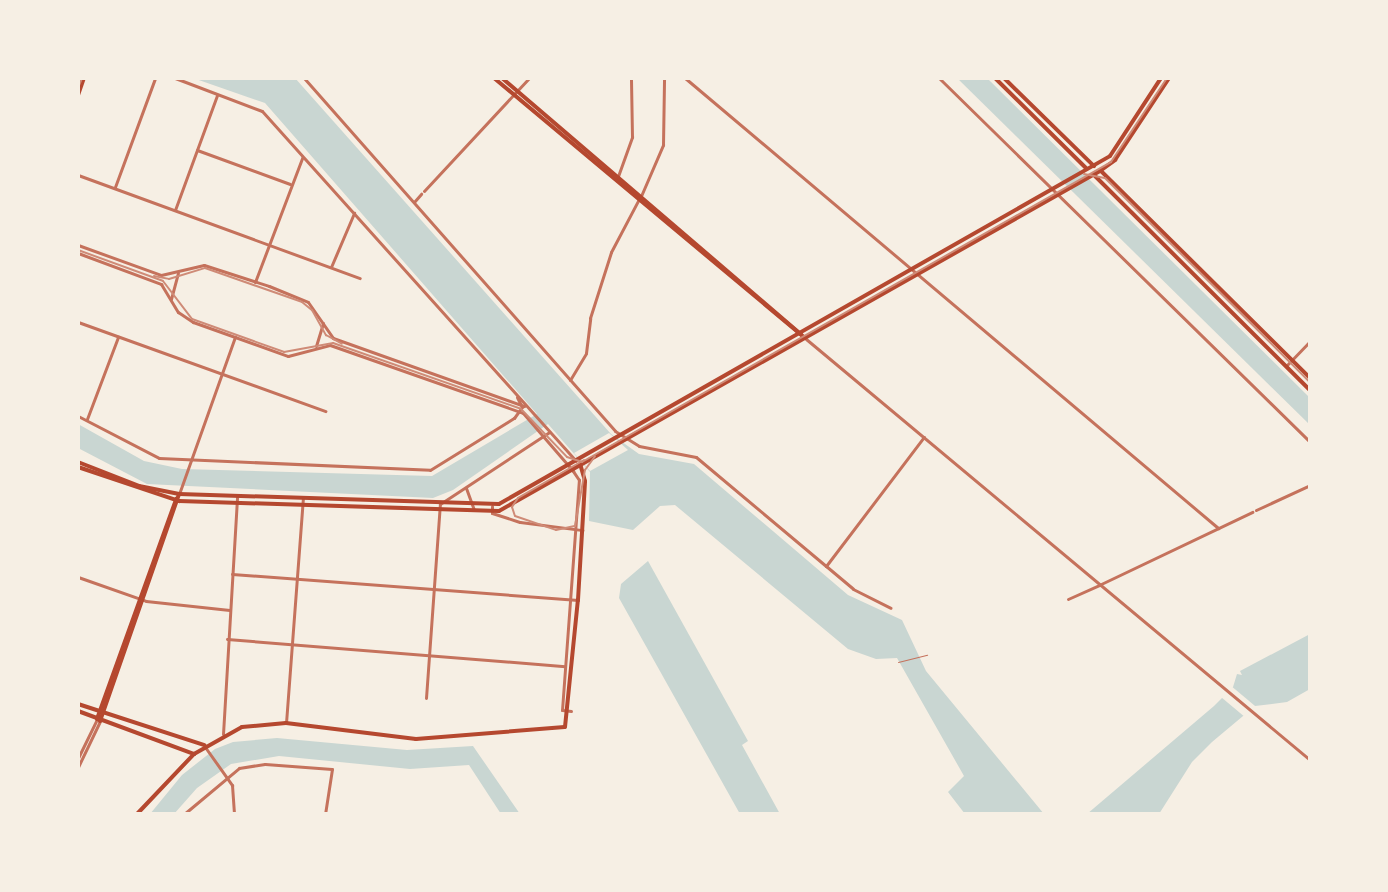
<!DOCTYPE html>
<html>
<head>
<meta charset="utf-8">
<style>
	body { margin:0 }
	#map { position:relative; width:1388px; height:892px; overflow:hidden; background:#f6efe4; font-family:"Work Sans",sans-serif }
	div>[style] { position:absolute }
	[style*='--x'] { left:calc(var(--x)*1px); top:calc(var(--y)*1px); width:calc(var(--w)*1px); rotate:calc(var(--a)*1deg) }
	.water>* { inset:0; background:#c9d6d2 }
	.pier>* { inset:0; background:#f6efe4; transform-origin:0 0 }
	.service>* { height:1px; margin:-0.5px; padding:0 0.5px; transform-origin:0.5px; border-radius:0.5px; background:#c5725c }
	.minor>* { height:3px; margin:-1.5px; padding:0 1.5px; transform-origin:1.5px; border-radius:1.5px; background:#c5725c }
	.tertiary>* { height:3px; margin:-1.5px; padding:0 1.5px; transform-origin:1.5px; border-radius:1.5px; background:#c5725c }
	.secondary>* { height:4px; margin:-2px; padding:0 2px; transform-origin:2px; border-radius:2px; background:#b5482f }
	.primary>* { height:4px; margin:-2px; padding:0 2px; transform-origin:2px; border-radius:2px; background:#b5482f }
	.tram>* { height:2px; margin:-1px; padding:0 1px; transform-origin:1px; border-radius:1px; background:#cf8b77 }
	span { translate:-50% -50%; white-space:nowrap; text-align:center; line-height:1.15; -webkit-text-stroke:6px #f6efe4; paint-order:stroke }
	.frame { position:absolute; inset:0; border:80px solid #f6efe4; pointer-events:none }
</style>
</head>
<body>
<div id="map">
	<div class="water">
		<i style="clip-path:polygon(193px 78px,295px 78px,611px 434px,639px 454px,694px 464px,848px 595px,902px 620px,926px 671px,1044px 814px,965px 814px,948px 792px,964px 776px,897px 658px,876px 659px,848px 649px,675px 505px,660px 506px,633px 530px,589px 521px,590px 472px,548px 424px,453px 490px,433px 498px,147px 484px,78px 448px,78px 424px,144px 461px,182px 469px,432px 476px,537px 414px,265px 103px)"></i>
		<i style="clip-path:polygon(957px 78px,987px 78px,1310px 398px,1310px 425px)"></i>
		<i style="clip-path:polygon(648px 561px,748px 741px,742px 745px,780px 814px,740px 814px,619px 598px,621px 584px)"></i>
		<i style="clip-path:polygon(1310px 634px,1310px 689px,1287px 702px,1255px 706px,1212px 742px,1192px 762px,1159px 814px,1087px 814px,1214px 706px,1233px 687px,1237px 674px,1242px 675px,1240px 671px)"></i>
		<i style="clip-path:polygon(277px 738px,407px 750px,473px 746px,520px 814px,501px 814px,469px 765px,410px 769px,279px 756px,231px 764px,197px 788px,174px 814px,150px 814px,182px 775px,215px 749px,233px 742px)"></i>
	</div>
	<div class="pier">
		<i style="clip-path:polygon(609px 433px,628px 450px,590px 471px,574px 453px)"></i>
		<i style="left:1230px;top:685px;width:39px;height:15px;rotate:40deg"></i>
	</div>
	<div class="service">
		<i style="--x:898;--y:662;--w:30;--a:-14"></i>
	</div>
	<div class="minor">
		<i style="--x:685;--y:78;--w:698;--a:40.17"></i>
		<i style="--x:197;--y:150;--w:99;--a:20.1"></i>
		<i style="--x:78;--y:175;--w:300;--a:20.1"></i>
		<i style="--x:115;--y:187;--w:116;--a:-69.8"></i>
		<i style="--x:424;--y:191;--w:154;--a:-47.1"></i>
		<i style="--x:414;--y:202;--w:11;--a:-49"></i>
		<i style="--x:175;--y:210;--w:122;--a:-69.9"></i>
		<i style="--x:331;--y:267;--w:59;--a:-66.9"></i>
		<i style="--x:78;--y:322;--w:263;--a:19.8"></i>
		<i style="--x:1286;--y:366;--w:35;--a:-46"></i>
		<i style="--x:570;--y:380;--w:31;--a:-59"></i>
		<i style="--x:586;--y:353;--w:35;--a:-83"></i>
		<i style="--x:590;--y:318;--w:69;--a:-72.3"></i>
		<i style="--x:611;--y:252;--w:60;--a:-62.2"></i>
		<i style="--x:78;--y:416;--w:91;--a:27.4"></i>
		<i style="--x:159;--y:458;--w:271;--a:2.5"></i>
		<i style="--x:430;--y:470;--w:99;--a:-31.8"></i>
		<i style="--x:514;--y:418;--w:14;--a:-54"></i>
		<i style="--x:522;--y:407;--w:11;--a:-117"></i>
		<i style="--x:87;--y:419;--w:88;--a:-69.3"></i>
		<i style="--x:466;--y:488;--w:23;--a:70"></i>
		<i style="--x:492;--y:506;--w:7;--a:90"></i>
		<i style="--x:492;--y:513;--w:29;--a:18"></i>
		<i style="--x:520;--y:522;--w:63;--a:7.4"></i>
		<i style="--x:826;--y:566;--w:35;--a:40"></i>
		<i style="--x:853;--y:589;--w:42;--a:26.6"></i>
		<i style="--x:232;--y:574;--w:347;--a:4.3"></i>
		<i style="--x:78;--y:577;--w:72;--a:19.4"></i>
		<i style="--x:146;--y:601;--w:84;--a:6.1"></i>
		<i style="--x:1068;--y:599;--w:34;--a:-24"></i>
		<i style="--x:227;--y:639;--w:339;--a:4.6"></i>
		<i style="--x:426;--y:698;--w:195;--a:-85.9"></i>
		<i style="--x:440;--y:504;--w:131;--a:-33.4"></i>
		<i style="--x:571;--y:711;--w:9;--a:-174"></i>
		<i style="--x:562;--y:710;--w:231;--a:-85.8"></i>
		<i style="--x:579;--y:480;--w:11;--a:-124"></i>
		<i style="--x:286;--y:723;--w:226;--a:-85.7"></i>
		<i style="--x:223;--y:734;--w:238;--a:-86.6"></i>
		<i style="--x:205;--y:747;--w:47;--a:54.6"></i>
		<i style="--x:232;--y:785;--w:29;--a:86"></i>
		<i style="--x:78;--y:758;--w:43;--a:-64"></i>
		<i style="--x:78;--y:767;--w:51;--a:-64.4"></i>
		<i style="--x:184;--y:814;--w:72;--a:-39.9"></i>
		<i style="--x:239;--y:768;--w:26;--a:-9"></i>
		<i style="--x:265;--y:764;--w:67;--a:4.3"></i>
		<i style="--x:332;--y:769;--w:46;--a:98.8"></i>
	</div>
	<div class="tertiary">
		<i style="--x:175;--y:78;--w:93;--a:20.8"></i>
		<i style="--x:262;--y:111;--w:470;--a:48.1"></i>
		<i style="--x:304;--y:78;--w:470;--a:48.6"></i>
		<i style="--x:615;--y:431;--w:28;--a:32"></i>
		<i style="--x:639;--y:446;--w:58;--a:10.9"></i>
		<i style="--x:696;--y:457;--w:170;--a:40"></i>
		<i style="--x:826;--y:566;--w:162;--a:-52.8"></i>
		<i style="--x:939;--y:78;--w:520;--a:44.45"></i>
		<i style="--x:617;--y:179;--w:45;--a:-70.3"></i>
		<i style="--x:632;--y:137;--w:59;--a:-91"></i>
		<i style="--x:641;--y:196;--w:56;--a:-66.7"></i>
		<i style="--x:663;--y:145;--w:67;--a:-89.1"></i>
		<i style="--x:78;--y:245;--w:88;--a:19.9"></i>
		<i style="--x:161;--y:275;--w:44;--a:-13.1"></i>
		<i style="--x:204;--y:265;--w:68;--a:17.9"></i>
		<i style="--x:269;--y:286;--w:42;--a:22.3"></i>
		<i style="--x:308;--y:302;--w:44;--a:55.2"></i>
		<i style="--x:333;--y:338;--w:203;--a:19.6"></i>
		<i style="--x:78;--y:253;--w:89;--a:20.5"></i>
		<i style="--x:161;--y:284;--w:33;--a:59"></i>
		<i style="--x:178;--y:312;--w:18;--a:34"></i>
		<i style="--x:193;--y:322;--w:101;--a:19.7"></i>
		<i style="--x:288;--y:356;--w:43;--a:-14.7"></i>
		<i style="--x:330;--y:345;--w:205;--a:19.4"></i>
		<i style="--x:523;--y:413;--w:77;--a:49.2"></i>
		<i style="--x:255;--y:282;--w:133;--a:-69.2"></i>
		<i style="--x:171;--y:299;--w:27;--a:-75"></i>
		<i style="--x:806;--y:339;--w:657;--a:39.87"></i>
		<i style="--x:316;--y:346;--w:24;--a:-73"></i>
		<i style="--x:179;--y:494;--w:167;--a:-70.4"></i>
		<i style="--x:1256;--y:510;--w:60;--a:-24.8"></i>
		<i style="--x:1099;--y:585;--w:170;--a:-25.5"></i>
	</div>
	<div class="secondary">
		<i style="--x:494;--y:78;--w:405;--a:39.9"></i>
		<i style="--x:502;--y:78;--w:394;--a:40.6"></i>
		<i style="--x:78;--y:704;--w:133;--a:18"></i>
		<i style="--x:78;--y:711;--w:124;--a:20.3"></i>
		<i style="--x:97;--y:719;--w:234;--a:-70.2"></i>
		<i style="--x:100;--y:721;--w:240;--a:-70.8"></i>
		<i style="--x:137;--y:814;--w:83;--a:-46.5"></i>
		<i style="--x:194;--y:754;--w:55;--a:-29.4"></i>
		<i style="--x:242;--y:727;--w:44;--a:-5.2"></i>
		<i style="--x:286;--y:723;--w:131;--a:7"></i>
		<i style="--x:416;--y:739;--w:149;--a:-4.6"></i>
		<i style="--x:565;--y:727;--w:128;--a:-84.2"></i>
		<i style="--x:578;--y:600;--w:119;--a:-86.6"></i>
		<i style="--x:585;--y:481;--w:15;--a:-106"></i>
	</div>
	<div class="primary">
		<i style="--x:995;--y:78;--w:129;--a:44.7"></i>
		<i style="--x:1004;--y:78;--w:126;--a:44.4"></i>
		<i style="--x:78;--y:95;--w:18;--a:-71"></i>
		<i style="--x:1101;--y:171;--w:294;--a:44.7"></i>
		<i style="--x:1094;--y:175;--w:305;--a:44.9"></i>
		<i style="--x:78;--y:462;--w:66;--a:21.5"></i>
		<i style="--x:139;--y:486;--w:41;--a:11.3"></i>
		<i style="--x:179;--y:494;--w:320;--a:1.8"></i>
		<i style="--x:499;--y:504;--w:703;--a:-29.66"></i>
		<i style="--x:1110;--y:156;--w:93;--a:-56.8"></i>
		<i style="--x:78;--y:467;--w:107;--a:18.6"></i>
		<i style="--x:179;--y:501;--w:320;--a:1.8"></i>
		<i style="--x:499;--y:511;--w:691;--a:-29.5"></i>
		<i style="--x:1100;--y:171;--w:19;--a:-36"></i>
		<i style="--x:1115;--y:160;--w:98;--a:-56.6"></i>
	</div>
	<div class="tram">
		<i style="--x:78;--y:88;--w:11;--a:-68"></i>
		<i style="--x:1084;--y:174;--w:21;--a:11"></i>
		<i style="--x:1105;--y:178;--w:289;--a:44.9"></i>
		<i style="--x:78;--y:250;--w:90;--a:20"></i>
		<i style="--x:163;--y:281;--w:48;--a:52.7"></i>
		<i style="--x:192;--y:319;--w:98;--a:19.7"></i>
		<i style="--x:284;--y:352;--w:50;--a:-10.4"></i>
		<i style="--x:333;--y:343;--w:199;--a:19.3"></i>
		<i style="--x:521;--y:409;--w:66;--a:46.2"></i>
		<i style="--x:567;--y:457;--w:16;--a:18"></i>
		<i style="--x:582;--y:462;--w:608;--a:-29.56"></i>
		<i style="--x:1111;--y:162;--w:101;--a:-56.3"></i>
		<i style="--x:154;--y:276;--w:15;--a:11"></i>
		<i style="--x:169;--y:279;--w:38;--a:-17"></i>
		<i style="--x:205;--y:268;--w:103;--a:19.3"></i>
		<i style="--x:302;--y:302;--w:13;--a:39"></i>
		<i style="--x:312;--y:310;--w:29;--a:61"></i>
		<i style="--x:326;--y:335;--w:18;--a:29"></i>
		<i style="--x:584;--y:460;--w:76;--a:150.1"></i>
		<i style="--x:518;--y:498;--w:11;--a:124"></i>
		<i style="--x:512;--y:507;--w:9;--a:72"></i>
		<i style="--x:515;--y:516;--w:43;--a:18.9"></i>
		<i style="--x:556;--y:530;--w:19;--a:-12"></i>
		<i style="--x:575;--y:526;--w:57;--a:-79.9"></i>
		<i style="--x:585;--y:470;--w:17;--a:-54"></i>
	</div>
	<div class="frame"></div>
</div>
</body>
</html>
